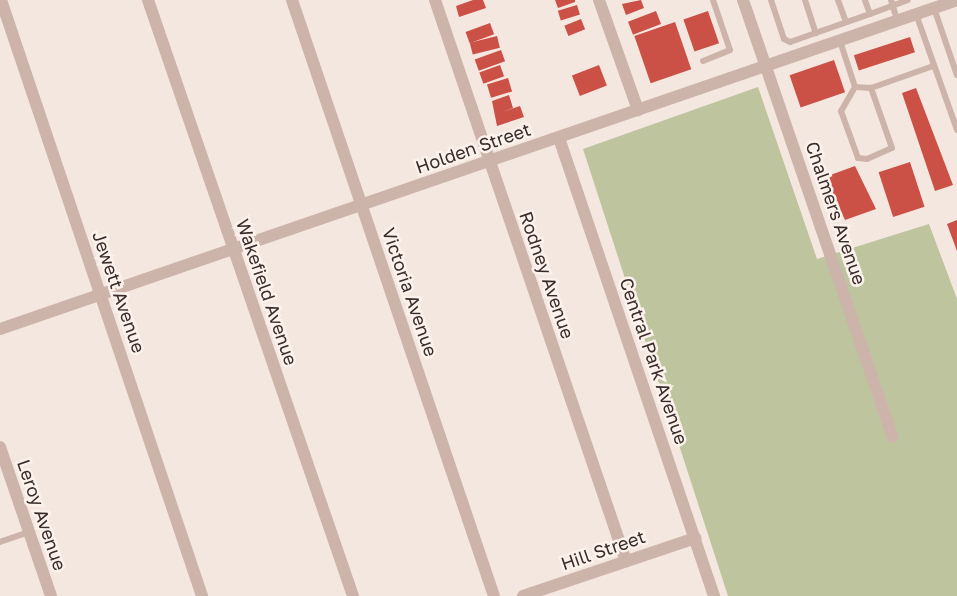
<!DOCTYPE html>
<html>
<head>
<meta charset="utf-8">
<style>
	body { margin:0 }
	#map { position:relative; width:957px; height:596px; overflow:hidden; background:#f4e7df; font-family:"Golos Text",sans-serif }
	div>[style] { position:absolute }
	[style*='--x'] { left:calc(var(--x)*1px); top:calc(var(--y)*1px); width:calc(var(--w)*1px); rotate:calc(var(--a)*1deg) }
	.green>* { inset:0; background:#bec49e }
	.building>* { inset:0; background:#cb5046; transform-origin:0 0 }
	.lane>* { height:6px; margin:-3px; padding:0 3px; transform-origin:3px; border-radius:3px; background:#cdb4aa }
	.street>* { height:12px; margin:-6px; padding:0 6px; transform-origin:6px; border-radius:6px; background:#cdb4aa }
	span { translate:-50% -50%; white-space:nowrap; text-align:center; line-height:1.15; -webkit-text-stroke:5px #fbf2ec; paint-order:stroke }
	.street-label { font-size:18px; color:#3a2c2a }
</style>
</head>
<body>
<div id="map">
	<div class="green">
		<i style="clip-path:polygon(758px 87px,817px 259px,929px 224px,957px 299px,957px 596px,728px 596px,583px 149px)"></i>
	</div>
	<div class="building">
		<i style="clip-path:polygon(473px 0,483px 0,486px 8px,459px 17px,456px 6px)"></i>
		<i style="clip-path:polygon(555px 0,575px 0,575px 2px,558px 8px)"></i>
		<i style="clip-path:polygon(641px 0,644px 8px,626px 15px,622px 4px)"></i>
		<i style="left:577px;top:5px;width:10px;height:20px;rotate:73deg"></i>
		<i style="left:656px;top:11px;width:14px;height:30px;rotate:69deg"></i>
		<i style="left:708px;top:11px;width:34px;height:26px;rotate:71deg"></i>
		<i style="left:581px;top:19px;width:11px;height:18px;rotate:68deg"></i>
		<i style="left:675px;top:22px;width:50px;height:43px;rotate:71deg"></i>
		<i style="left:490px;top:23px;width:12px;height:26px;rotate:70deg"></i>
		<i style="left:497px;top:36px;width:12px;height:28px;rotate:76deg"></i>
		<i style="left:910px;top:37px;width:16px;height:59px;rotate:72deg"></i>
		<i style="left:501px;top:50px;width:12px;height:28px;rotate:70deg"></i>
		<i style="left:834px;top:60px;width:34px;height:47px;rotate:71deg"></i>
		<i style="left:500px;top:65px;width:12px;height:22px;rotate:70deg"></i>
		<i style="left:599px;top:65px;width:22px;height:29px;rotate:69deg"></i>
		<i style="left:508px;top:78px;width:14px;height:22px;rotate:73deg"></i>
		<i style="clip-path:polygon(916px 88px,953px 185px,935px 191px,902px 93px)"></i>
		<i style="clip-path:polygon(509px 95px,513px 108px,502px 112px,520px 106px,524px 117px,497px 126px,492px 101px)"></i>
		<i style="left:910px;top:162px;width:47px;height:33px;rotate:72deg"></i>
		<i style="clip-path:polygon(855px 166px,876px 209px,845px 220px,825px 177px)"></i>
		<i style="clip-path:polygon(957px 220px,957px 251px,947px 224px)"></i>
	</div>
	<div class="lane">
		<i style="--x:771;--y:0;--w:41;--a:71.6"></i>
		<i style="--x:784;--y:39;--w:7;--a:27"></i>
		<i style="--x:790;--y:42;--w:85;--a:-19.3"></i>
		<i style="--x:870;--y:14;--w:15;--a:-110"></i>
		<i style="--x:805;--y:0;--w:35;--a:72"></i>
		<i style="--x:838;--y:0;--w:23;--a:70"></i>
		<i style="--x:891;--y:0;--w:21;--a:73"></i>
		<i style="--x:934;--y:8;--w:71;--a:71.1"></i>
		<i style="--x:870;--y:14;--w:40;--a:-20.2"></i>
		<i style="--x:916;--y:14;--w:123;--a:70.5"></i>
		<i style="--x:840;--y:41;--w:48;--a:71.9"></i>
		<i style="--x:855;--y:87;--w:28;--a:120"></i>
		<i style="--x:841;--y:111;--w:50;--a:70.1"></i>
		<i style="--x:858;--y:158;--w:9;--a:6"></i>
		<i style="--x:867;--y:159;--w:27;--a:-24"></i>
		<i style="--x:892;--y:148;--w:64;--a:-109.3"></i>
		<i style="--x:871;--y:88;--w:16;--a:-176"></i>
		<i style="--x:703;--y:61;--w:29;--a:-22"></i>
		<i style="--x:730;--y:50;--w:53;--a:-108.8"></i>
		<i style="--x:871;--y:88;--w:66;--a:-19.5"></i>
		<i style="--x:0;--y:542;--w:31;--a:-19"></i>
	</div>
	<div class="street">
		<i style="--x:1;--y:0;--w:629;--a:71.36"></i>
		<i style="--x:148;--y:0;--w:630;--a:71.02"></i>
		<i style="--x:292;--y:0;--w:629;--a:71.28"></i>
		<i style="--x:435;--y:0;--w:593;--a:71.2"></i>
		<i style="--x:599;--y:0;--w:117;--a:70.5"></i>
		<i style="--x:743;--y:0;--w:462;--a:71.1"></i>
		<i style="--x:559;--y:138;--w:484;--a:71.3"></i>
		<i style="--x:0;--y:329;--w:1012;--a:-18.97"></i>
		<i style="--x:0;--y:447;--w:157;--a:71.1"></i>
		<i style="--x:523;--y:596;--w:182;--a:-18.6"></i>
	</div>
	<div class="street-label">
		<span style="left:473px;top:148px;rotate:-19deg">Holden Street</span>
		<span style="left:836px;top:213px;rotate:71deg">Chalmers Avenue</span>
		<span style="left:547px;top:275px;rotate:71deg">Rodney Avenue</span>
		<span style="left:119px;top:292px;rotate:71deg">Jewett Avenue</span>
		<span style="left:267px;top:292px;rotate:71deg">Wakefield Avenue</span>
		<span style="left:410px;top:292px;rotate:71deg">Victoria Avenue</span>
		<span style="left:654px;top:361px;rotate:71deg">Central Park Avenue</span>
		<span style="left:42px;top:515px;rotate:71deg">Leroy Avenue</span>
		<span style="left:603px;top:550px;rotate:-19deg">Hill Street</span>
	</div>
</div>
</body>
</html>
